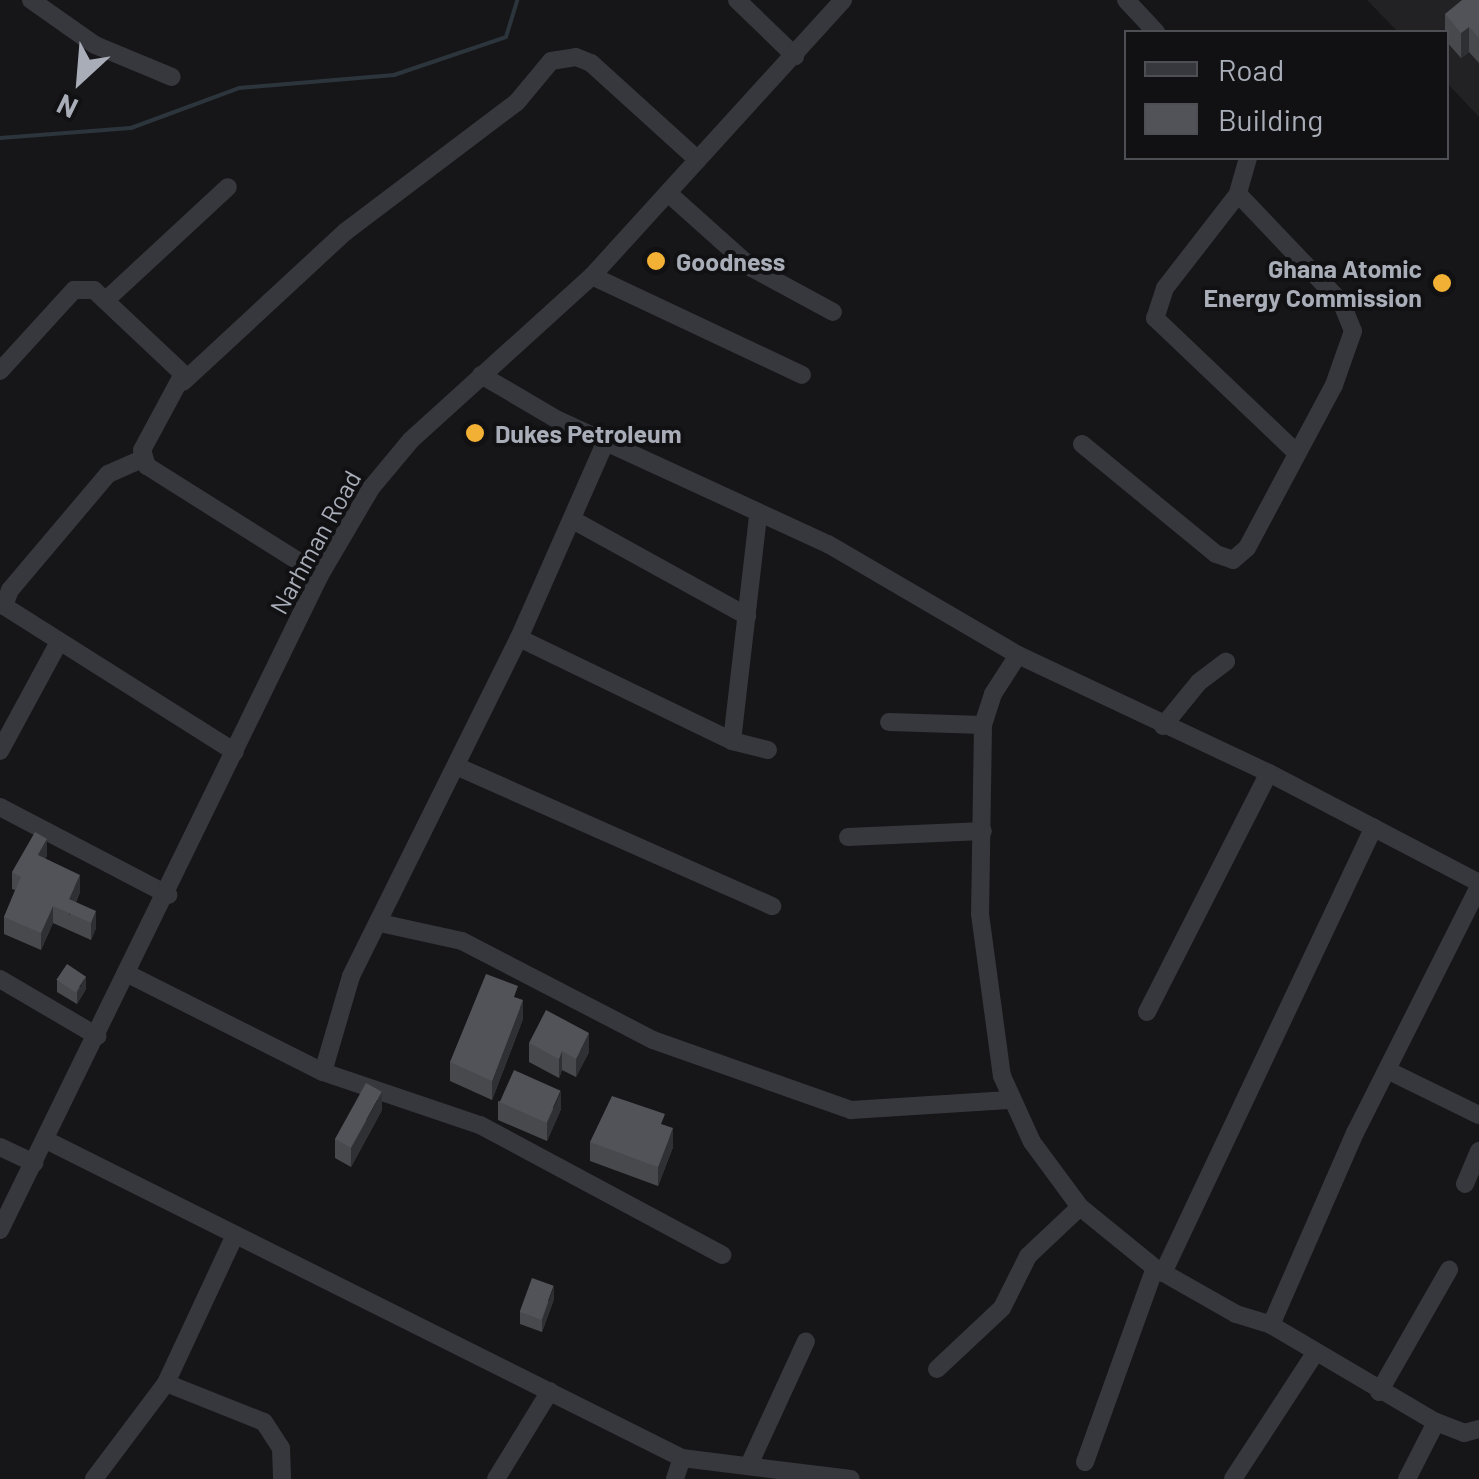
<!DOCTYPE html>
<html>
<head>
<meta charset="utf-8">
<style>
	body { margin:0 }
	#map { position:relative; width:1479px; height:1479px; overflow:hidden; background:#161618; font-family:Barlow,sans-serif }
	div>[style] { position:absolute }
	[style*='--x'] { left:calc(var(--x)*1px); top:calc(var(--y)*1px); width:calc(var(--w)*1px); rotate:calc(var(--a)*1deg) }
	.built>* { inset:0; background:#222225 }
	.stream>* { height:4px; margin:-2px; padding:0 2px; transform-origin:2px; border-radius:2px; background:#2c353c }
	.street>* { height:18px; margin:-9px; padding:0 9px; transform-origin:9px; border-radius:9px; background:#37383d }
	.wall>* { inset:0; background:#47494d }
	.shaded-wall>* { inset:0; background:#2f3033 }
	.building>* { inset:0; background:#525359; transform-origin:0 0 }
	.dots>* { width:28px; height:28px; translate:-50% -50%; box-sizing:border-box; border:5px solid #111113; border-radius:50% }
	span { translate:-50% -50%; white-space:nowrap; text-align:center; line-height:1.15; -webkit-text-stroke:8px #111113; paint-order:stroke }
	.poi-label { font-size:25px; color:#a8adb8; font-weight:700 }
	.left { translate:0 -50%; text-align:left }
	.right { translate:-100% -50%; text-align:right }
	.street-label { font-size:25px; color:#a8adb8 }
	.legend { position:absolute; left:1124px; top:30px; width:325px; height:130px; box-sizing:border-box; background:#111113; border:2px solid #4d4f55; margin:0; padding:12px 18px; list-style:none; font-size:30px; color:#a8adb8 }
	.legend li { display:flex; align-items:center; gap:20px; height:50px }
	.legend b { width:50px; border:2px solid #4d4f55 }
	.north { position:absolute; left:30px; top:30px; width:100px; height:100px; -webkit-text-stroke:8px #111113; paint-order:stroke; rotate:206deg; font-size:28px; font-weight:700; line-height:40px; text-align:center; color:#a8adb8 }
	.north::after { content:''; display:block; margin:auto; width:35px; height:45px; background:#a8adb8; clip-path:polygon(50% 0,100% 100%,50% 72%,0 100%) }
</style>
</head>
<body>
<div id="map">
	<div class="built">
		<i style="clip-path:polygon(1367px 0,1479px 0,1479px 117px,1447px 83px,1446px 32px,1398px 32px)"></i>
	</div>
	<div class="stream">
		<i style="--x:0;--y:138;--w:131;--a:-4.4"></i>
		<i style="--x:131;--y:128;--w:115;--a:-20.3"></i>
		<i style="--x:239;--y:88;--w:156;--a:-4.8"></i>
		<i style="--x:394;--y:75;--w:118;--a:-18.7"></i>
		<i style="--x:506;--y:37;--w:39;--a:-73"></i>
	</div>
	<div class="street">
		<i style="--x:31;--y:0;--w:78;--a:35.1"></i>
		<i style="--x:95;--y:45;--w:83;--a:22.6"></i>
		<i style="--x:737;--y:0;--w:81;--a:44"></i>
		<i style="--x:1126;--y:0;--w:44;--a:46.8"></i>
		<i style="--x:1248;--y:158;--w:37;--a:106"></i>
		<i style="--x:1238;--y:194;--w:119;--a:127.8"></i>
		<i style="--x:1165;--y:288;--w:32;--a:108"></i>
		<i style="--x:1155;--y:318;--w:196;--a:43.6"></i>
		<i style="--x:668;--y:193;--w:113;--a:41.8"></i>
		<i style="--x:752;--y:268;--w:92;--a:28.5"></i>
		<i style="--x:592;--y:276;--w:232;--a:25.2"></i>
		<i style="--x:106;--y:300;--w:166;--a:-42.8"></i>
		<i style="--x:0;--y:371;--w:110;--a:-47.6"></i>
		<i style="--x:74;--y:290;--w:20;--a:0"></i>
		<i style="--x:94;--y:290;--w:122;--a:43.3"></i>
		<i style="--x:183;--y:374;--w:86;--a:118.3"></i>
		<i style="--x:142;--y:450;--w:17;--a:73"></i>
		<i style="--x:147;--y:466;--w:204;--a:32.2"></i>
		<i style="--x:481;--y:375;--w:89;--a:30.3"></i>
		<i style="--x:558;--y:420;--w:297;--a:24.7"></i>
		<i style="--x:828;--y:544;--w:220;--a:30.3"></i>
		<i style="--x:1018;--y:655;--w:277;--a:25.2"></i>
		<i style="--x:1269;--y:773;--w:237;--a:27.6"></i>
		<i style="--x:183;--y:382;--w:221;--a:-42.8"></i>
		<i style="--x:345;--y:232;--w:216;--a:-37.1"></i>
		<i style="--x:517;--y:102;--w:53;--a:-50.3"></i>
		<i style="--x:551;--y:61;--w:25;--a:-9"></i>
		<i style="--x:576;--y:57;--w:16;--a:22"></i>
		<i style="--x:591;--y:63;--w:144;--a:42.2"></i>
		<i style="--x:1082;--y:444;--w:173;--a:39.4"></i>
		<i style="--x:1216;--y:554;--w:18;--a:19"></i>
		<i style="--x:1233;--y:560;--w:18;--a:-41"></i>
		<i style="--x:1247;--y:548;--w:185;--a:-61.9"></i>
		<i style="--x:1334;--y:385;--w:57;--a:-70.6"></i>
		<i style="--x:1353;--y:331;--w:31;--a:-112"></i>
		<i style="--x:1341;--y:302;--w:149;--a:-133.6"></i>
		<i style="--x:142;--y:459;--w:37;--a:156"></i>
		<i style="--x:108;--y:474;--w:152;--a:130.2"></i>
		<i style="--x:10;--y:590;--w:17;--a:111"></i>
		<i style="--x:4;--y:606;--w:273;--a:32.3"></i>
		<i style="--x:573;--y:520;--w:199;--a:28.9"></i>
		<i style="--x:519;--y:638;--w:237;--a:25.8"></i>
		<i style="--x:732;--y:741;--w:37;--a:14"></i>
		<i style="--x:1018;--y:655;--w:46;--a:122.7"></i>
		<i style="--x:993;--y:694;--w:33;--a:108"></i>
		<i style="--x:983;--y:725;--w:189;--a:90.9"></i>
		<i style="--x:980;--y:914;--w:163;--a:82.3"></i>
		<i style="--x:1002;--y:1076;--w:72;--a:65.6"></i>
		<i style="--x:1032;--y:1142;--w:81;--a:53.6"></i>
		<i style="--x:1080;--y:1207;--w:97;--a:39.1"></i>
		<i style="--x:1155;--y:1268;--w:93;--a:29.6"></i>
		<i style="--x:1236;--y:1314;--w:37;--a:17"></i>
		<i style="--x:1271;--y:1325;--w:191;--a:30.5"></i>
		<i style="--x:1436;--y:1422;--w:30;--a:21"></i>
		<i style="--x:1464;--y:1433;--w:16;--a:-15"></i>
		<i style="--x:889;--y:722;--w:94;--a:1.8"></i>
		<i style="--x:1163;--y:726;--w:57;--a:-50.7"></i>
		<i style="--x:1199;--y:682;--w:34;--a:-37"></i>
		<i style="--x:732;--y:741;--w:227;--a:-83.4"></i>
		<i style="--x:0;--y:751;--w:124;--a:-61.6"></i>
		<i style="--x:456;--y:766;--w:346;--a:23.9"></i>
		<i style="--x:0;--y:807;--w:190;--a:27.6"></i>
		<i style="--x:848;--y:837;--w:135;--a:-2.5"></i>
		<i style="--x:380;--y:923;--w:84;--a:12.4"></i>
		<i style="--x:462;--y:941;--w:215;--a:27.4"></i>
		<i style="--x:653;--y:1040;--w:210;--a:19.5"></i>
		<i style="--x:851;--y:1110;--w:158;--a:-3.6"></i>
		<i style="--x:126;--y:973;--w:220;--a:26.7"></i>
		<i style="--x:323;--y:1072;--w:166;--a:18.7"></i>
		<i style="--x:480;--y:1125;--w:275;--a:28.2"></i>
		<i style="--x:0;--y:979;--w:113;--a:30.4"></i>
		<i style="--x:1147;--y:1012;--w:268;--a:-63"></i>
		<i style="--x:1387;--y:1070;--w:102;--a:26.1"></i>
		<i style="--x:323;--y:1072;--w:100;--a:-73.7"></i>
		<i style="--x:351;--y:976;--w:377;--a:-63.6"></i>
		<i style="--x:519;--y:638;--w:213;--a:-66.2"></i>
		<i style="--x:46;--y:1140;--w:711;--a:26.57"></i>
		<i style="--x:682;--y:1458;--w:170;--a:7.1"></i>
		<i style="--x:0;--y:1147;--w:38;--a:25"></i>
		<i style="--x:1465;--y:1184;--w:36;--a:-67"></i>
		<i style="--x:0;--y:1230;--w:729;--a:-63.96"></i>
		<i style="--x:320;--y:575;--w:101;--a:-59.6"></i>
		<i style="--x:371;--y:488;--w:62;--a:-50.2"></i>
		<i style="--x:411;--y:440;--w:244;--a:-42.2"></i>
		<i style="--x:592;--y:276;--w:373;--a:-47.7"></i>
		<i style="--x:1163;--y:1273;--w:493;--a:-64.7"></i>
		<i style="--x:1271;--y:1325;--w:210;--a:-66.4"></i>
		<i style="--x:1355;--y:1133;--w:276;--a:-63.3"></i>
		<i style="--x:937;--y:1369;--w:89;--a:-43.2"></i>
		<i style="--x:1002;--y:1308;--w:58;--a:-63.4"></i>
		<i style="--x:1028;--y:1256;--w:71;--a:-43.3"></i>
		<i style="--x:166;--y:1383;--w:105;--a:21.7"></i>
		<i style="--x:264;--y:1422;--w:31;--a:57"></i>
		<i style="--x:281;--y:1448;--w:31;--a:88"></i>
		<i style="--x:1379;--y:1392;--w:141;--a:-60.2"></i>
		<i style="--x:1085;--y:1462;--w:206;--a:-70.2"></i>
		<i style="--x:749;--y:1465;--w:136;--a:-65.3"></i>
		<i style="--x:94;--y:1479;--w:120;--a:-53.1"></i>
		<i style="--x:166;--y:1383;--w:161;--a:-65"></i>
		<i style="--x:496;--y:1479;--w:103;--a:-58.5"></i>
		<i style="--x:675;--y:1479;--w:22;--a:-72"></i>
		<i style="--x:1233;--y:1479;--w:150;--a:-56.9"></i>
		<i style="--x:1407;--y:1479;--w:64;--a:-63"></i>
	</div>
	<div class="wall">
		<i style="clip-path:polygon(1479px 0,1479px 63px,1469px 52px,1461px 58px,1446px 41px,1445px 32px,1445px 14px)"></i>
		<i style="clip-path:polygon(47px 856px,45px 859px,80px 892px,76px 902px,96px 928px,91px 940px,53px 923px,41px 950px,4px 934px,4px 917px,15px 890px,12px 889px,12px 872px)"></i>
		<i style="clip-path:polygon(57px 980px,86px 989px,77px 1004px,57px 992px)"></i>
		<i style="clip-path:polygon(518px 998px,523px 1019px,492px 1100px,450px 1081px,450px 1062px)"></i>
		<i style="clip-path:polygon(529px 1043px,589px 1052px,576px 1077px,562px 1070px,559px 1078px,529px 1062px)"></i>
		<i style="clip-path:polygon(498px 1101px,561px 1109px,547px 1141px,498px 1120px)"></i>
		<i style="clip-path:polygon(382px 1110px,351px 1167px,335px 1158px,335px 1139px)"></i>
		<i style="clip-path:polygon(665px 1125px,673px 1147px,658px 1186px,590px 1161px,590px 1142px)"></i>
		<i style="clip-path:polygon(554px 1299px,542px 1332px,520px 1324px,520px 1312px)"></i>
	</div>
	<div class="shaded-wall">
		<i style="clip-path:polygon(1469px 27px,1469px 52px,1461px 58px,1461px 33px)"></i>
		<i style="clip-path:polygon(47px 839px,47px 856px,38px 872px,38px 855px)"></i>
		<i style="clip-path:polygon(80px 875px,80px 892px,69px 916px,69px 899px)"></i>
		<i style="clip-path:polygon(53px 906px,53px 923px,41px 950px,41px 933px)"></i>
		<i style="clip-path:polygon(96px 911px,96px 928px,91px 940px,91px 923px)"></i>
		<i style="clip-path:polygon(86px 977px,86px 989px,77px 1004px,77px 992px)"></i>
		<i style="clip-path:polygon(523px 1000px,523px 1019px,492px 1100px,492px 1081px)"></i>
		<i style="clip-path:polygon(589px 1033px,589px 1052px,576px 1077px,576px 1059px)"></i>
		<i style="clip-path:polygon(562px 1051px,562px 1070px,559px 1078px,559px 1059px)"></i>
		<i style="clip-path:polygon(561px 1091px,561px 1109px,547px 1141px,547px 1123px)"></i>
		<i style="clip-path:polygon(382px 1092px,382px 1110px,351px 1167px,351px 1148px)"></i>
		<i style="clip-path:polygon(673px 1128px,673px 1147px,658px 1186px,658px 1167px)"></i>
		<i style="clip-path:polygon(554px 1286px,554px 1299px,542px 1332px,542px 1320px)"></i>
	</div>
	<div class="building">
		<i style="clip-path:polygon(1462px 0,1479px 0,1479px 38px,1469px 27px,1461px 33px,1445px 14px)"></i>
		<i style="clip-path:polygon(35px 832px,47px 839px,38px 855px,80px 875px,69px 899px,96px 911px,91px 923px,53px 906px,41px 933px,4px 917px,21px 877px,12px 872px)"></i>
		<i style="left:67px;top:964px;width:23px;height:19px;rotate:34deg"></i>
		<i style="clip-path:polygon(486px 974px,518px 986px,514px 997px,523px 1000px,492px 1081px,450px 1062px)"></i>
		<i style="clip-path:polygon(546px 1010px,589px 1033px,576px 1059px,562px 1051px,559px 1059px,529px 1043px)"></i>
		<i style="left:514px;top:1070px;width:51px;height:35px;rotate:24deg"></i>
		<i style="left:366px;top:1083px;width:18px;height:64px;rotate:29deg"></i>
		<i style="clip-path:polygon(612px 1096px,665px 1114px,661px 1124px,673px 1128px,658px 1167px,590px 1142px)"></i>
		<i style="left:532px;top:1278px;width:23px;height:36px;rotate:20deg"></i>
	</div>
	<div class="dots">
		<i style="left:656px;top:261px;background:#f2b134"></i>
		<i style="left:1442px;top:283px;background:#f2b134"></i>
		<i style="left:475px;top:433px;background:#f2b134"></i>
	</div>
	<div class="poi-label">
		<span class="left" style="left:676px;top:261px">Goodness</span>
		<span class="right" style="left:1422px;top:283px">Ghana Atomic<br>Energy Commission</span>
		<span class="left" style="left:495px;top:433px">Dukes Petroleum</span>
	</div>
	<div class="street-label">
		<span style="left:315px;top:542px;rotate:-61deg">Narhman Road</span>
	</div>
	<ul class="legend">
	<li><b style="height:12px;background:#37383d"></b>Road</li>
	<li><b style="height:28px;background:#525359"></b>Building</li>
	</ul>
	<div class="north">N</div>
</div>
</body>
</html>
